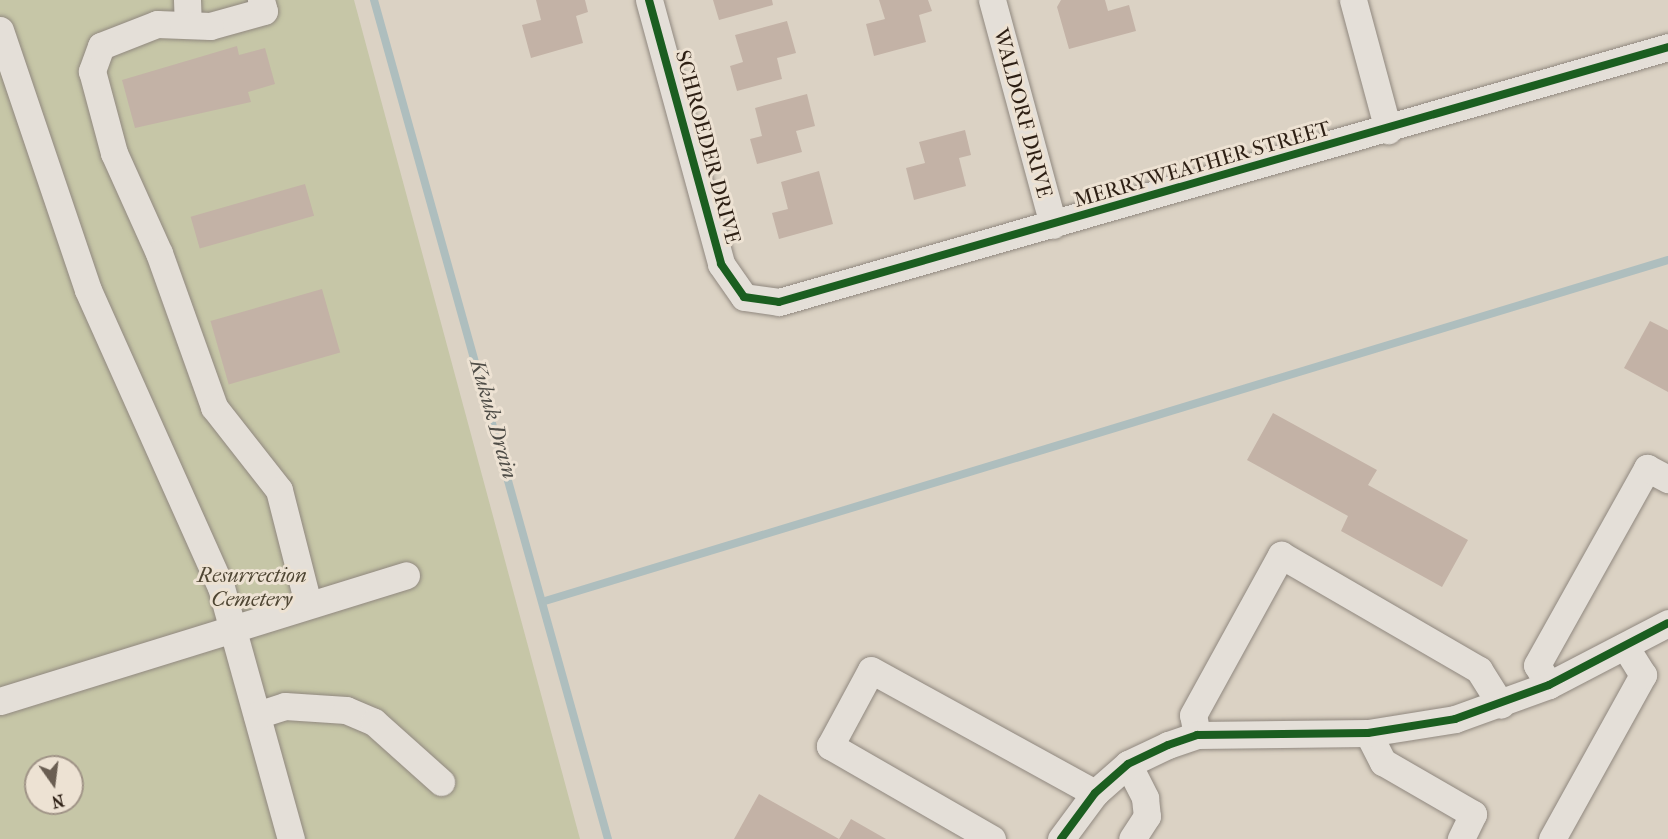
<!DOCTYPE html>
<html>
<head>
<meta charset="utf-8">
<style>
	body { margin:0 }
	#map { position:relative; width:1668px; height:839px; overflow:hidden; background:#dbd2c4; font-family:"IM FELL French Canon",serif }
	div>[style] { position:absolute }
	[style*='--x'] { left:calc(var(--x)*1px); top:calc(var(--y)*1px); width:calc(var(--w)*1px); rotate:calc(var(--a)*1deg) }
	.green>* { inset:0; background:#c6c6a7 }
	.stream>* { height:8px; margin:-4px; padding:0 4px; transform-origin:4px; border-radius:4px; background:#aebebe }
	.building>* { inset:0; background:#c3b2a6; transform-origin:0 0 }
	.roads { filter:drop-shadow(0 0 2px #90887f) drop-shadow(0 0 2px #90887f) }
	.minor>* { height:27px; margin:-13.5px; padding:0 13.5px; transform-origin:13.5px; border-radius:13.5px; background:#e4dfd8 }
	.cycleway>* { height:8px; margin:-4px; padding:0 4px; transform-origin:4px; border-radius:4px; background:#1b5e20 }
	span { translate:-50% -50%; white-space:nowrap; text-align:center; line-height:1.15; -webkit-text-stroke:6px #ede2d3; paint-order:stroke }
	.street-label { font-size:21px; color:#2d1f14 }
	.park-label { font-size:21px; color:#4f4633; font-style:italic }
	.water-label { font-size:22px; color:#4e4c46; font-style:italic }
	.north { position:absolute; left:24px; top:755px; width:60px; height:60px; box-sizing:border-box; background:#ede2d3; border:2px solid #a09487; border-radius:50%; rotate:166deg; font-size:16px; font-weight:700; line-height:24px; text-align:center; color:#2d1f14 }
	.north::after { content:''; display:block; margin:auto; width:21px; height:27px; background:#6a5e52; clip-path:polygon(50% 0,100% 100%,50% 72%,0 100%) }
</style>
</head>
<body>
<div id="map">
	<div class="green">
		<i style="clip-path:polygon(evenodd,0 0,354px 0,580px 839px,0 839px,0 0,36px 767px,72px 767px,72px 803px,36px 803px,36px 767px)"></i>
	</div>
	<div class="stream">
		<i style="--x:374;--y:0;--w:871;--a:74.42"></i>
		<i style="--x:545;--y:601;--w:1174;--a:-16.89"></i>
	</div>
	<div class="building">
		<i style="clip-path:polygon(536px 0,585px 0,588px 12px,576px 16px,583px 43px,531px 58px,522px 25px,541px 20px)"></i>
		<i style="clip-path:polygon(713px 0,772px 0,773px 5px,719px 20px)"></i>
		<i style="clip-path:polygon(879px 0,928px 0,932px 11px,919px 15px,926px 42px,874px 56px,866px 24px,885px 19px)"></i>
		<i style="clip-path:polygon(1061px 0,1105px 0,1108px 11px,1129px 5px,1136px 31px,1069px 49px,1057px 7px)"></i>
		<i style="clip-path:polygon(787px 21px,796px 53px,777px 58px,782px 79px,737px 91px,730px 66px,743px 62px,735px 35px)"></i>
		<i style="clip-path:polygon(237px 46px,239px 55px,265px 48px,275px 84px,248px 92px,251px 102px,135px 128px,122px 80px)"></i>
		<i style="clip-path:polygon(807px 94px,815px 126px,796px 131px,802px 152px,757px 164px,750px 139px,762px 136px,755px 108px)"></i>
		<i style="clip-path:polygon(965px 130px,971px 155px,959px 158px,966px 186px,914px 200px,906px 168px,925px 163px,919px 142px)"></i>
		<i style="clip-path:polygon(819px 171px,833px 224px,779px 239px,772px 213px,788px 209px,781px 182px)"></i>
		<i style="left:305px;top:184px;width:33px;height:119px;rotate:74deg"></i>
		<i style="left:322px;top:289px;width:66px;height:116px;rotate:74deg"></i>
		<i style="clip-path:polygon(1650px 321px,1668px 330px,1668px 392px,1624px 368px)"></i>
		<i style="clip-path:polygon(1273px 413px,1377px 470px,1368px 485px,1468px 540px,1442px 587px,1341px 531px,1348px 516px,1247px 460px)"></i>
		<i style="clip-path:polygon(759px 794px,839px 839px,851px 819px,886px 839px,734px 839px)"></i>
	</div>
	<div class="roads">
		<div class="minor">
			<i style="--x:187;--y:0;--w:25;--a:88"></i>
			<i style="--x:261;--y:0;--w:11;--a:75"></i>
			<i style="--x:264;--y:11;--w:56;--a:164.5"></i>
			<i style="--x:210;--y:26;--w:53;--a:-177.8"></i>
			<i style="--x:157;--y:24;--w:60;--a:158.6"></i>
			<i style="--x:101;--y:46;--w:27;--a:110"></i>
			<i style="--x:92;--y:71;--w:85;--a:75"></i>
			<i style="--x:114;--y:153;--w:110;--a:65.8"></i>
			<i style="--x:159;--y:253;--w:164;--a:70.3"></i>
			<i style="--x:214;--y:407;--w:105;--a:51.9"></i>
			<i style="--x:279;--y:490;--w:118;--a:75.7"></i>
			<i style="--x:649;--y:0;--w:274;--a:74.7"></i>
			<i style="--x:721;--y:264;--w:40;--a:55.1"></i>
			<i style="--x:744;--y:297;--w:35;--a:8"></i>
			<i style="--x:779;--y:302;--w:925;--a:-16"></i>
			<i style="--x:992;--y:0;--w:233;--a:74.8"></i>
			<i style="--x:1353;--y:0;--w:135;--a:74.9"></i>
			<i style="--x:0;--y:30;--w:274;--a:71.3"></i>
			<i style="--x:88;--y:290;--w:325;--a:65.9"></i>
			<i style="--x:221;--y:587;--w:262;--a:74.5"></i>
			<i style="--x:1549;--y:685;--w:23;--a:-121"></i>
			<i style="--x:1537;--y:665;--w:226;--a:-60.8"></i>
			<i style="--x:1647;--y:468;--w:24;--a:28"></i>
			<i style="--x:0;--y:701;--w:425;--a:-17.2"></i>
			<i style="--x:257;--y:715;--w:29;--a:-18"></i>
			<i style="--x:285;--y:706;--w:61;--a:3.8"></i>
			<i style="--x:346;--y:710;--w:30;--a:23"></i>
			<i style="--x:374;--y:722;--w:90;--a:41.8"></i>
			<i style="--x:1368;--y:733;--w:33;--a:63"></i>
			<i style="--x:1383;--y:762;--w:104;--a:30"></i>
			<i style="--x:1473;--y:814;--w:28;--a:116"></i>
			<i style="--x:1197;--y:735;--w:20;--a:-101"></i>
			<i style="--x:1193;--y:715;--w:183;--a:-61.2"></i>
			<i style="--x:1281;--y:555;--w:229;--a:30.1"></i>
			<i style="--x:1479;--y:670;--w:41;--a:57.8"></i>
			<i style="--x:1128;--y:764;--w:38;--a:63"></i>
			<i style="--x:1145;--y:798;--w:18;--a:84"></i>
			<i style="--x:1147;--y:816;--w:27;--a:123"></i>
			<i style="--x:992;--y:839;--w:187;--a:-150.1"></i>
			<i style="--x:830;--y:746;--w:86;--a:-61.7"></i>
			<i style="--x:871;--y:670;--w:256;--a:28.8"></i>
			<i style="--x:1061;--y:839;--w:57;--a:-53.5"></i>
			<i style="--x:1095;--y:793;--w:44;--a:-41.3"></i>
			<i style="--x:1128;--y:764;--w:44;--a:-25.4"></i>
			<i style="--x:1168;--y:745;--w:31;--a:-19"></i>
			<i style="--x:1197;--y:735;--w:171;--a:-0.7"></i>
			<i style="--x:1368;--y:733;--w:88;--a:-9.1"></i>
			<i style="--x:1455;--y:719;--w:100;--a:-19.9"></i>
			<i style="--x:1549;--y:685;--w:134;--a:-27.5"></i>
			<i style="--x:1552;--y:839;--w:188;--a:-61"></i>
			<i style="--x:1643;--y:675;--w:34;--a:-122"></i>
		</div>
	</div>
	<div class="cycleway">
		<i style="--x:649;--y:0;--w:274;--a:74.7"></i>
		<i style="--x:721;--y:264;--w:40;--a:55.1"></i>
		<i style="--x:744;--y:297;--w:35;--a:8"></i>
		<i style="--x:779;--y:302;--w:925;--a:-16"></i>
		<i style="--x:1061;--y:839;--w:57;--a:-53.5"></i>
		<i style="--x:1095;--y:793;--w:44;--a:-41.3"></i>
		<i style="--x:1128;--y:764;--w:44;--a:-25.4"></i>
		<i style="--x:1168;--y:745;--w:31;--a:-19"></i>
		<i style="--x:1197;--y:735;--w:171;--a:-0.7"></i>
		<i style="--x:1368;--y:733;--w:88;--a:-9.1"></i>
		<i style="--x:1455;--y:719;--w:100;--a:-19.9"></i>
		<i style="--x:1549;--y:685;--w:134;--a:-27.5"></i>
	</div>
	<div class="street-label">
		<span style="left:1023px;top:113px;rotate:75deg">WALDORF DRIVE</span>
		<span style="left:708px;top:147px;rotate:75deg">SCHROEDER DRIVE</span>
		<span style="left:1202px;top:164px;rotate:-16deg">MERRYWEATHER STREET</span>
	</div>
	<div class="park-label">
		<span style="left:252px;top:587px">Resurrection<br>Cemetery</span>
	</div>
	<div class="water-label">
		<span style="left:493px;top:419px;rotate:74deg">Kukuk Drain</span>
	</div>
	<div class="north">N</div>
</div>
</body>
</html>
